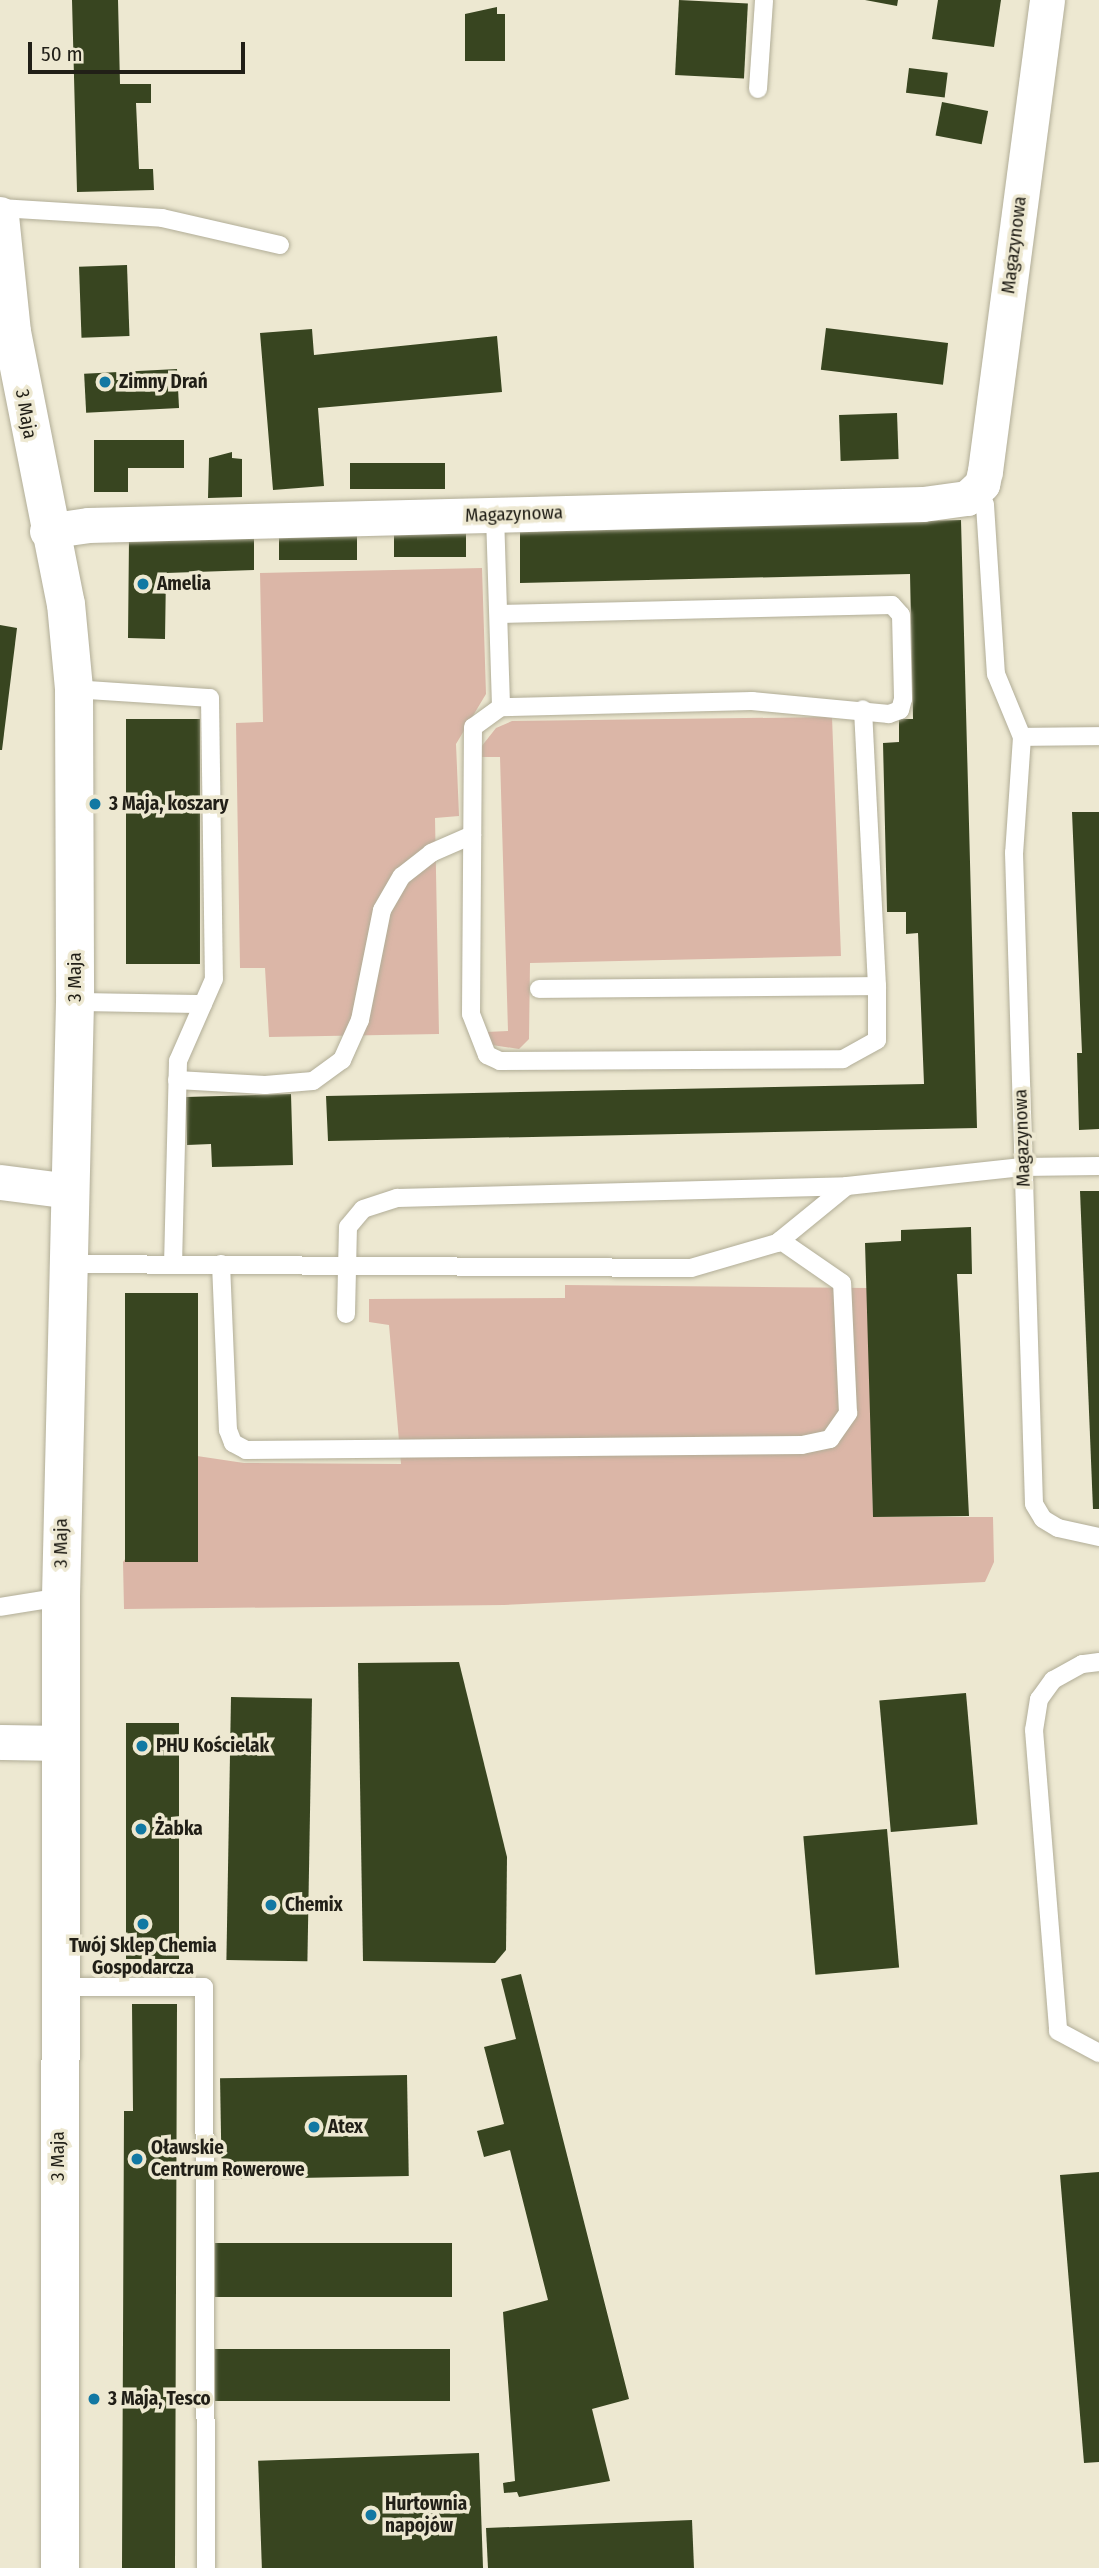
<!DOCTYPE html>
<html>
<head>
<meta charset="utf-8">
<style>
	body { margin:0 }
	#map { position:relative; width:1099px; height:2568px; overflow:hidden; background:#ede8d1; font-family:"Fira Sans Condensed",sans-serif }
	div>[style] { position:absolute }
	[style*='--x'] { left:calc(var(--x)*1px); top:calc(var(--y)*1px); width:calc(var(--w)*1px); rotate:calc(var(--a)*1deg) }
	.green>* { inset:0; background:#dbb6a7 }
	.building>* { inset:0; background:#384520; transform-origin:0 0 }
	.roads { filter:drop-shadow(0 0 2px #b1ad97) drop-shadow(0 0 2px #b1ad97) }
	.service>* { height:18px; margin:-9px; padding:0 9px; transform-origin:9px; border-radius:9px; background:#fff }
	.minor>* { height:35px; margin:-17.5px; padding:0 17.5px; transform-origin:17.5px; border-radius:17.5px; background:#fff }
	.tertiary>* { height:38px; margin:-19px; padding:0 19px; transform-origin:19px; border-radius:19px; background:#fff }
	.dots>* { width:19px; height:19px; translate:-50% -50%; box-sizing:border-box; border:4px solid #ede8d1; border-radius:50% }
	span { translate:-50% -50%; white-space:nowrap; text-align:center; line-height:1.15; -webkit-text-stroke:7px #ede8d1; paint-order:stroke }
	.street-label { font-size:19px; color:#211f17 }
	.poi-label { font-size:19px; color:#211f17; font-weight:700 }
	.left { translate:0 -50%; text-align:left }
	.scale { position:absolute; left:28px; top:42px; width:217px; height:32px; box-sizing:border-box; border:4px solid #211f17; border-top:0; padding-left:9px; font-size:21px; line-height:24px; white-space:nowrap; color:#211f17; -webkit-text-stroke:5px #ede8d1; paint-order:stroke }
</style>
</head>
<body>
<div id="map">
	<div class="green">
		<i style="clip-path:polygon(482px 568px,486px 694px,456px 744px,459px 816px,435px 818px,439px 1034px,269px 1037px,265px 968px,240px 968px,236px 723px,263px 722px,260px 573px)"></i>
		<i style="clip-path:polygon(832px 717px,841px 956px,530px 963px,529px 1039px,519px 1049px,492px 1045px,486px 1032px,508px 1031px,500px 757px,482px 757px,481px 747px,496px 728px,512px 721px)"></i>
		<i style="clip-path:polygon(565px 1285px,868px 1288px,873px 1517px,993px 1517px,994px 1562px,985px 1582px,504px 1605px,124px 1609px,123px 1562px,197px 1456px,244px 1463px,401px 1464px,389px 1325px,369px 1322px,369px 1299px,565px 1298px)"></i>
	</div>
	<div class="building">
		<i style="clip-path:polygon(72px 0,118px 0,120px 84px,151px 84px,151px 103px,136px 103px,139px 169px,153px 169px,154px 190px,77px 192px)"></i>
		<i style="left:679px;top:0;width:69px;height:75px;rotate:3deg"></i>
		<i style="clip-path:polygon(865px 0,898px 0,897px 6px)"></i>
		<i style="clip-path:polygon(938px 0,1001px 0,994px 47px,932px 39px)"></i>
		<i style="clip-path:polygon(497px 7px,497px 14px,505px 14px,505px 61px,465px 61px,465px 14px)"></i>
		<i style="left:909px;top:68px;width:39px;height:25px;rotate:7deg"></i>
		<i style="left:942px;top:102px;width:47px;height:34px;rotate:11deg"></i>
		<i style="left:127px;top:265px;width:71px;height:48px;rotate:88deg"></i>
		<i style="left:826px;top:328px;width:123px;height:42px;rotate:7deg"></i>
		<i style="clip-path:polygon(312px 329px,314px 355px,497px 336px,502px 392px,318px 408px,324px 486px,273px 490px,260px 333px)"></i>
		<i style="left:177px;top:369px;width:39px;height:93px;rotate:87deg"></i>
		<i style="left:897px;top:413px;width:46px;height:58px;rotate:88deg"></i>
		<i style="clip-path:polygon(94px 440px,184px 440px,184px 468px,128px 468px,128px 492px,94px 492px)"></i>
		<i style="clip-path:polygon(232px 452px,232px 458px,242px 459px,242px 497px,208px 498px,209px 458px)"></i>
		<i style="left:445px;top:463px;width:26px;height:95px;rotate:90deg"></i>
		<i style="clip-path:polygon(961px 520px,977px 1128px,328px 1141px,326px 1096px,924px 1084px,918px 933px,906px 934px,906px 912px,887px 912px,883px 743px,899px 742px,899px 719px,913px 719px,910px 574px,520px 583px,520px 531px)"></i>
		<i style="left:466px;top:532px;width:25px;height:72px;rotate:90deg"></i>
		<i style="left:357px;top:534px;width:26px;height:78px;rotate:90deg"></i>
		<i style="clip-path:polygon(254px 536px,254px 570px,166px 573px,165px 639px,128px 638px,129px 538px)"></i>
		<i style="clip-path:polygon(0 625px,17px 628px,2px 750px,0 750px)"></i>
		<i style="left:126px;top:719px;width:74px;height:245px"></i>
		<i style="clip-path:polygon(1072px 812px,1099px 812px,1099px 1129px,1079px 1130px,1077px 1053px,1082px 1053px)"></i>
		<i style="clip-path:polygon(291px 1094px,293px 1165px,212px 1167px,211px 1144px,187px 1145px,186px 1097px)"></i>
		<i style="clip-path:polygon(1080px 1191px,1099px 1191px,1099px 1509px,1093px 1509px)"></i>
		<i style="clip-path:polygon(971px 1227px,972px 1274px,957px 1274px,969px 1516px,873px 1517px,865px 1243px,901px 1241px,901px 1230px)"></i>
		<i style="left:125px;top:1293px;width:73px;height:269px"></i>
		<i style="clip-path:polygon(459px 1662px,507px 1857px,506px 1950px,495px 1963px,363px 1961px,358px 1663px)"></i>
		<i style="left:966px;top:1693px;width:132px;height:87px;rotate:85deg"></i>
		<i style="left:231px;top:1697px;width:81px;height:263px;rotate:1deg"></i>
		<i style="left:126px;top:1723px;width:53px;height:236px"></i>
		<i style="left:887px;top:1829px;width:139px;height:84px;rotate:85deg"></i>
		<i style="clip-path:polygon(521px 1974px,629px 2399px,592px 2409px,610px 2481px,519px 2497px,517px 2492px,504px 2493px,503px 2483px,515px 2481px,503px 2312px,548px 2300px,510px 2150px,484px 2157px,477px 2131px,504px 2124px,484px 2047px,516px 2039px,501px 1979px)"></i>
		<i style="clip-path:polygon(132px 2004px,177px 2004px,175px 2568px,122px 2568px,124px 2111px,133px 2111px)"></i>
		<i style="left:407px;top:2075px;width:101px;height:187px;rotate:89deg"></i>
		<i style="clip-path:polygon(1099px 2172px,1099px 2462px,1084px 2463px,1060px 2175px)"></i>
		<i style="left:215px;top:2243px;width:237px;height:54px"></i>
		<i style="left:215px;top:2349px;width:235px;height:52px"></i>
		<i style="left:479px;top:2453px;width:115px;height:221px;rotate:88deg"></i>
		<i style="clip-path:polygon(692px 2520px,694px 2568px,488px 2568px,486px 2528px)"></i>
	</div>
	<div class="roads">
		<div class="service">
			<i style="--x:758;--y:89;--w:89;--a:-86.1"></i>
			<i style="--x:0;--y:208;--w:162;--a:3.5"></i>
			<i style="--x:162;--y:218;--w:121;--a:12.9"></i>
			<i style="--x:978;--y:489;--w:17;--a:66"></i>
			<i style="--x:985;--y:505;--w:169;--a:86.3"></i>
			<i style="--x:996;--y:674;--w:68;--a:67.6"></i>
			<i style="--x:1022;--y:737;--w:116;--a:93.9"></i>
			<i style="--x:1014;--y:853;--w:651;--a:88.24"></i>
			<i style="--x:1034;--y:1504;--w:17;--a:59"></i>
			<i style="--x:1043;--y:1519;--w:17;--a:31"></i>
			<i style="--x:1058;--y:1528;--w:42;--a:12.4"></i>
			<i style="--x:495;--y:515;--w:192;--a:88.2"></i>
			<i style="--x:499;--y:614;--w:393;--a:-1.3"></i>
			<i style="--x:892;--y:605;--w:13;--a:48"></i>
			<i style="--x:901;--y:615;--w:84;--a:88.6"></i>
			<i style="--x:903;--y:699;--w:11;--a:105"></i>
			<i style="--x:900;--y:710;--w:12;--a:160"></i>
			<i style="--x:889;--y:714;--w:138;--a:-174.6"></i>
			<i style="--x:752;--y:701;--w:251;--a:178.6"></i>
			<i style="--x:501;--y:707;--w:34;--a:144"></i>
			<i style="--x:473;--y:727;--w:287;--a:90.4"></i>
			<i style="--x:471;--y:1014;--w:44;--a:68.7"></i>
			<i style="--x:487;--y:1055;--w:14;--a:25"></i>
			<i style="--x:500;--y:1061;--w:343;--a:-0.3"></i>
			<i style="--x:843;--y:1059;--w:39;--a:-29"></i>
			<i style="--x:877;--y:1040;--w:54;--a:-90"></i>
			<i style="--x:74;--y:689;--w:136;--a:3.8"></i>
			<i style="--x:210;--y:698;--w:281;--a:89.2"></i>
			<i style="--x:214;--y:979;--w:90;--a:113.7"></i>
			<i style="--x:178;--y:1061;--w:203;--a:91.4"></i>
			<i style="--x:1022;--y:737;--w:77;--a:-0.7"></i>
			<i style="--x:539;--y:989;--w:338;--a:-0.5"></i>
			<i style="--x:877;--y:986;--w:277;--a:-92.9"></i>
			<i style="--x:75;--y:1002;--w:128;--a:0.9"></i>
			<i style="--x:177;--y:1080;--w:88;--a:3.3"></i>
			<i style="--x:265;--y:1085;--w:48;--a:-4.8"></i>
			<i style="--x:313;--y:1081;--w:36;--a:-36"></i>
			<i style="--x:342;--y:1060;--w:44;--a:-65.8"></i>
			<i style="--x:360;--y:1020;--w:112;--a:-78.7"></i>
			<i style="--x:382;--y:910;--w:39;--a:-60"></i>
			<i style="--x:402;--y:876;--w:37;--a:-38"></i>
			<i style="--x:431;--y:853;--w:45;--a:-23.7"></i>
			<i style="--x:69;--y:1264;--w:622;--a:0.37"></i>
			<i style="--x:691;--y:1268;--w:90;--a:-16.2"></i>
			<i style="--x:777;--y:1243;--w:90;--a:-39.2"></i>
			<i style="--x:847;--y:1186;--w:176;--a:-6.2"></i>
			<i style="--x:1022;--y:1167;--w:77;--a:-0.7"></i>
			<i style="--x:221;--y:1264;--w:166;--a:87.6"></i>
			<i style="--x:228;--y:1430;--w:14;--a:69"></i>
			<i style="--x:233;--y:1443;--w:15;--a:28"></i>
			<i style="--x:246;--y:1450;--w:556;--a:-0.52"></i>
			<i style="--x:802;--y:1445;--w:29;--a:-12"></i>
			<i style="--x:830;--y:1439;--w:32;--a:-55"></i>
			<i style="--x:848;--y:1413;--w:130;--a:-92.6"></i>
			<i style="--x:842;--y:1283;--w:75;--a:-145.3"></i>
			<i style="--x:346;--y:1314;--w:87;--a:-88.7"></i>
			<i style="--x:348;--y:1227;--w:23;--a:-50"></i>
			<i style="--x:363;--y:1209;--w:36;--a:-18"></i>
			<i style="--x:397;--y:1198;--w:450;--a:-1.5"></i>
			<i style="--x:0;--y:1607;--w:62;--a:-9.3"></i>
			<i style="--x:1099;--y:1662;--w:17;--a:173"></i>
			<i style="--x:1082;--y:1664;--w:33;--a:151"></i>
			<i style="--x:1053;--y:1680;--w:24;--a:126"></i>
			<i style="--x:1039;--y:1699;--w:31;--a:99"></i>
			<i style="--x:1034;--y:1730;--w:302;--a:85.4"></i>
			<i style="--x:1058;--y:2031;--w:47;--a:28.2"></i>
			<i style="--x:59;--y:1987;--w:145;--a:0"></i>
			<i style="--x:204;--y:1987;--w:581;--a:89.8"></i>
		</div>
		<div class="minor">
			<i style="--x:47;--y:531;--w:41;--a:-8.3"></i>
			<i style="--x:88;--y:525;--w:835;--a:-1.44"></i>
			<i style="--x:923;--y:504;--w:44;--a:-7.8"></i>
			<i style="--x:967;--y:498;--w:21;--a:-43"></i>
			<i style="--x:982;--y:484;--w:13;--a:-77"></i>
			<i style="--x:985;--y:471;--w:475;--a:-82.5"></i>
			<i style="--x:0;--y:1182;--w:71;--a:7.3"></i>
			<i style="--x:0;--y:1742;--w:60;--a:1"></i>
		</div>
		<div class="tertiary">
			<i style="--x:0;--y:216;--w:117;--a:84.1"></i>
			<i style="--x:12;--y:332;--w:277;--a:78.8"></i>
			<i style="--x:66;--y:604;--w:85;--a:84.6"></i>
			<i style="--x:74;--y:689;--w:313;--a:89.8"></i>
			<i style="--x:75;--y:1002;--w:595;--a:91.35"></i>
			<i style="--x:61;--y:1597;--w:971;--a:90.06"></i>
		</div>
	</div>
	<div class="dots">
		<i style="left:105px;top:382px;background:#1278a3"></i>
		<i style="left:143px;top:584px;background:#1278a3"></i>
		<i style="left:95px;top:804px;background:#1278a3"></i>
		<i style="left:142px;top:1746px;background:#1278a3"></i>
		<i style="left:141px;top:1829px;background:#1278a3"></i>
		<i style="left:271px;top:1905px;background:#1278a3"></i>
		<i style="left:143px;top:1924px;background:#1278a3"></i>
		<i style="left:314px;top:2127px;background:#1278a3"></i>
		<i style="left:137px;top:2159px;background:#1278a3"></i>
		<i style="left:94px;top:2399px;background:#1278a3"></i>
		<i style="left:371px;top:2515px;background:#1278a3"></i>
	</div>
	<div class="street-label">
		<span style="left:1014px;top:245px;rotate:-83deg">Magazynowa</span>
		<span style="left:26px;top:414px;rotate:80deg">3 Maja</span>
		<span style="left:514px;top:514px;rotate:-2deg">Magazynowa</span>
		<span style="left:75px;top:977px;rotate:-90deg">3 Maja</span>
		<span style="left:1022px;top:1138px;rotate:-92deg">Magazynowa</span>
		<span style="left:61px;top:1543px;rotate:-90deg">3 Maja</span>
		<span style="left:58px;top:2156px;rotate:-90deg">3 Maja</span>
	</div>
	<div class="poi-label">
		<span class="left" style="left:119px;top:382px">Zimny Drań</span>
		<span class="left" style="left:157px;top:584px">Amelia</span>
		<span class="left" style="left:109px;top:804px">3 Maja, koszary</span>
		<span class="left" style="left:156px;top:1746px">PHU Kościelak</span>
		<span class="left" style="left:155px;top:1829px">Żabka</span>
		<span class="left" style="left:285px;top:1905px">Chemix</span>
		<span style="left:143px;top:1957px">Twój Sklep Chemia<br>Gospodarcza</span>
		<span class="left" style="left:328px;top:2127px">Atex</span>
		<span class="left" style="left:151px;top:2159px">Oławskie<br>Centrum Rowerowe</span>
		<span class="left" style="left:108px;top:2399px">3 Maja, Tesco</span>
		<span class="left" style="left:385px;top:2515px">Hurtownia<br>napojów</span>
	</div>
	<div class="scale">50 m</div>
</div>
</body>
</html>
